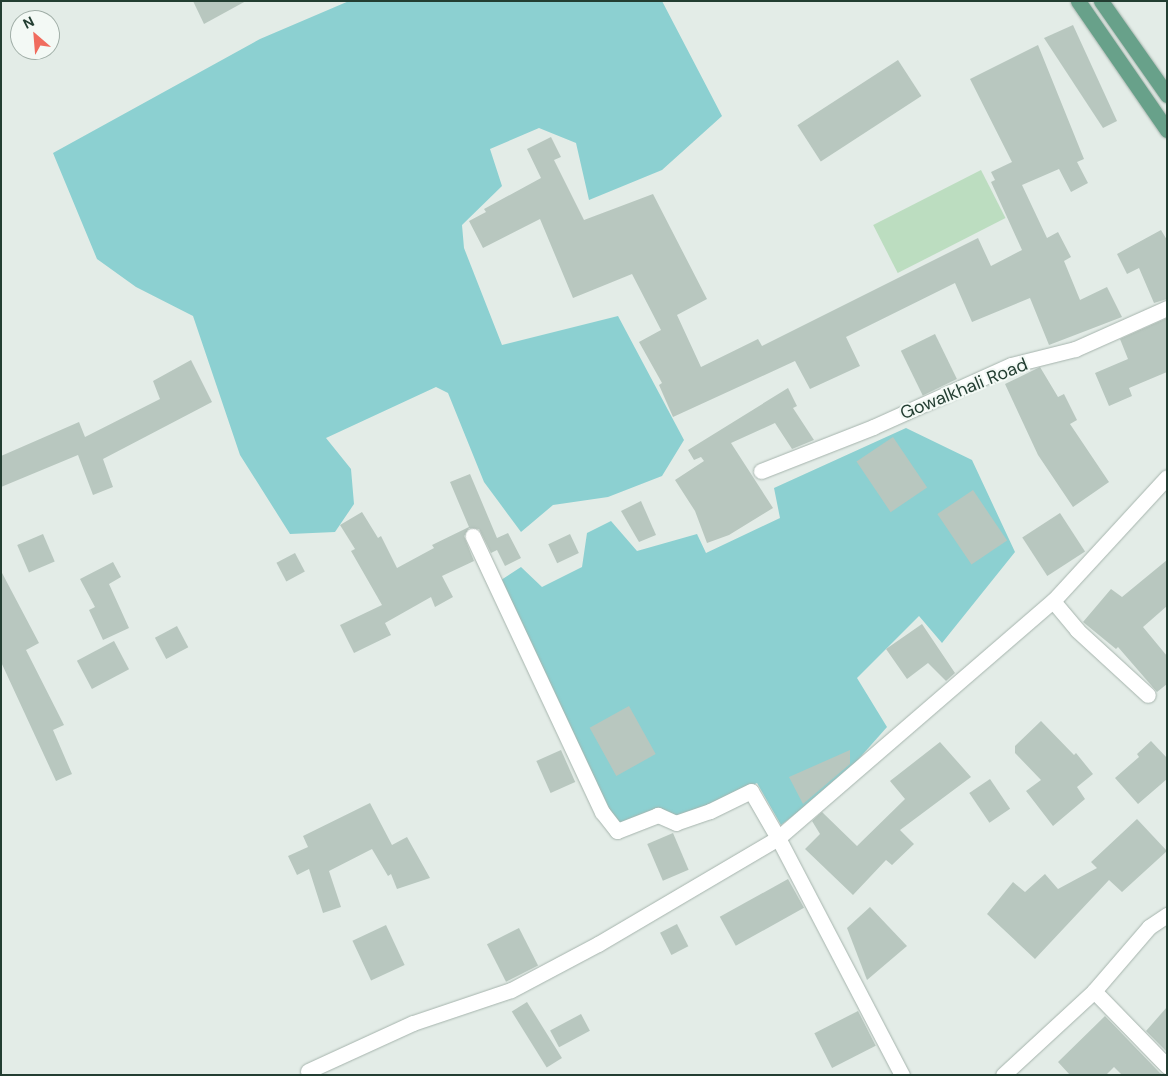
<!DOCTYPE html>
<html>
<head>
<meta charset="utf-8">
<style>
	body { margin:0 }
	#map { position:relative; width:1168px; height:1076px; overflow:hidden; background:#e3ece7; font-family:"DM Sans",sans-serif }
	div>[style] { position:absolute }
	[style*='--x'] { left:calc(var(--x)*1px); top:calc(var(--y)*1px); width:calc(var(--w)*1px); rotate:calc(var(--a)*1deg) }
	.green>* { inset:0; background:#bcddc0; transform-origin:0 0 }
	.water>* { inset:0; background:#8cd0d1 }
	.building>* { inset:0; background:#b8c7bf; transform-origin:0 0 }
	.roads { filter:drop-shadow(0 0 1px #a6b4ad) drop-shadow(0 0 1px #a6b4ad) }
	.street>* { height:15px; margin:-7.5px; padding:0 7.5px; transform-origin:7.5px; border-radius:7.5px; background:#fff }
	.primary>* { height:15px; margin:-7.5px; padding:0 7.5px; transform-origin:7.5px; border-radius:7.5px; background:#68a18a }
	span { translate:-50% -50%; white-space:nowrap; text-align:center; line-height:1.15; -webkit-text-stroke:4px #f3f9f5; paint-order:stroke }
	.street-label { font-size:18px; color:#233e32 }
	.frame { position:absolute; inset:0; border:2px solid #233e32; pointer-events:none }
	.north { position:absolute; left:10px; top:10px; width:50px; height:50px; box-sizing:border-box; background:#f3f9f5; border:1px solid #a0aea7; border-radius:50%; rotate:333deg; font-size:14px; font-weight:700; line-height:20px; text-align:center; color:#233e32 }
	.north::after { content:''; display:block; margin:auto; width:18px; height:22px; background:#f06c5e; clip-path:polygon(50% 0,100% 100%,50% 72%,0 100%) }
</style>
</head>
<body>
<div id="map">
	<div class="green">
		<i style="left:981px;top:170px;width:54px;height:121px;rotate:63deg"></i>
	</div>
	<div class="water">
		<i style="clip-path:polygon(349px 1px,662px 1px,722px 116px,662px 170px,589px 200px,576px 143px,539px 128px,490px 149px,502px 186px,462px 225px,464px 248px,502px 345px,618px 316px,684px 440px,662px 476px,608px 497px,553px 505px,521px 532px,484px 482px,448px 393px,436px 387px,326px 438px,351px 469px,354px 504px,335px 532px,290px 534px,240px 455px,193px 316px,136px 287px,97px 259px,53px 153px,260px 39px)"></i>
		<i style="clip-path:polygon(906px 428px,972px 460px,1015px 552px,942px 643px,919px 616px,857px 678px,887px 727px,840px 780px,781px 825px,757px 783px,685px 818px,619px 826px,603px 807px,501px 580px,521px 567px,542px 587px,582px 567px,587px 533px,611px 521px,637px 551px,697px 534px,706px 553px,780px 518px,774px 488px)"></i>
	</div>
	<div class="building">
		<i style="clip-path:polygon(193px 1px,246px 1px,204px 24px)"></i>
		<i style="clip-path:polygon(1073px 25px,1117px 121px,1103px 128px,1044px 38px)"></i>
		<i style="clip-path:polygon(1038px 45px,1084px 159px,1077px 162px,1088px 183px,1071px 192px,1059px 169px,1022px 185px,1047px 238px,1058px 232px,1071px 257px,1064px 261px,1080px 300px,1107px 287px,1122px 317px,1049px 345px,1030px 298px,972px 322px,955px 283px,846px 337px,860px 366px,810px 389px,795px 361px,673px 417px,659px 385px,662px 383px,639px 342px,661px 330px,632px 274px,573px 298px,540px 219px,483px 248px,469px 221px,486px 212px,484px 209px,541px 178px,527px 149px,551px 137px,561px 157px,554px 160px,584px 220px,653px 194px,707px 299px,677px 315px,701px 367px,758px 339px,762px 346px,978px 238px,991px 266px,1022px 250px,991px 182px,995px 180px,991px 172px,1012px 162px,970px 79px)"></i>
		<i style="left:898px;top:60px;width:43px;height:120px;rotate:57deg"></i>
		<i style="clip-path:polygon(1161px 230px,1167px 240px,1167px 299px,1154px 303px,1139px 268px,1127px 274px,1117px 254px)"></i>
		<i style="clip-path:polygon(1167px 318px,1167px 372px,1129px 388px,1132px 396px,1109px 406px,1095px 373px,1128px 359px,1120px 339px)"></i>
		<i style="left:935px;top:334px;width:50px;height:38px;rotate:64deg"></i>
		<i style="clip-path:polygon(191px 360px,212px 402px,103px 459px,113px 487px,93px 495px,78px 455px,1px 487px,1px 456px,79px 422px,85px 437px,160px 399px,153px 381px)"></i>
		<i style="clip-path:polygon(1040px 367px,1058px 397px,1064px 394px,1077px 420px,1070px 424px,1109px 482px,1073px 507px,1038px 455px,1005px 384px)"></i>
		<i style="clip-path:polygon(788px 388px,797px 406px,793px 408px,814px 440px,792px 449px,775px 423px,731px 443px,773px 508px,729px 535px,707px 543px,695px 511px,675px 480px,704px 461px,701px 457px,694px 460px,688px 450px)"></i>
		<i style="left:893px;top:437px;width:61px;height:44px;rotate:56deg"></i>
		<i style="clip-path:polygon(470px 474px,497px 538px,508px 533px,521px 558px,505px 566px,497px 550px,491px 553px,479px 529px,469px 528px,464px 536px,474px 561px,442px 576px,453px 597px,435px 607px,431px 597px,385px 623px,391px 635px,354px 653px,340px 625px,382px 605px,351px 551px,355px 549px,340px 525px,362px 512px,378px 538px,381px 536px,397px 568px,434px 548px,432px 545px,469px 527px,450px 482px)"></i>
		<i style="left:973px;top:490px;width:61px;height:43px;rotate:56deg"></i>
		<i style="clip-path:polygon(641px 501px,656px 535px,639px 542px,621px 511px)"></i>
		<i style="left:1060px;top:513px;width:46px;height:45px;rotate:57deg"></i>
		<i style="left:43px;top:534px;width:30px;height:28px;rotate:67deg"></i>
		<i style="left:570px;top:534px;width:21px;height:24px;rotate:65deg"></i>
		<i style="left:295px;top:553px;width:21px;height:21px;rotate:62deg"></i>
		<i style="clip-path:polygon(1167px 560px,1167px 606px,1143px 627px,1167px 656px,1167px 684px,1157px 692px,1118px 647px,1116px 649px,1083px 622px,1111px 589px,1122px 597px)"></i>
		<i style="clip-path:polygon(113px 562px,121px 577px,109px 584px,129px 628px,103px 640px,89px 610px,95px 607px,80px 579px)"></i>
		<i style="clip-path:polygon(1px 571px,39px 643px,26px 650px,64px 725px,53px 730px,72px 774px,56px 781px,1px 662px)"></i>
		<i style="clip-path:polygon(922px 624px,955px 673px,946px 681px,928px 663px,907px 679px,886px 649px)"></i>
		<i style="left:177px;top:626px;width:24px;height:25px;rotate:62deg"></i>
		<i style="left:114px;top:641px;width:32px;height:42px;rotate:62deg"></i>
		<i style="left:629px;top:706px;width:55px;height:45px;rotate:61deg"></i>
		<i style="clip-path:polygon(1041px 721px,1074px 755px,1076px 753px,1093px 774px,1077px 787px,1085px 799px,1053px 826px,1026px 791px,1041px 780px,1015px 753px,1015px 746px)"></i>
		<i style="clip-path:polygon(1151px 741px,1167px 758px,1167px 779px,1138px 804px,1115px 778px,1139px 757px,1137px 754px)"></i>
		<i style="clip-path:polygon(940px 742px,971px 777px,900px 830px,914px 844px,892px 865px,886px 860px,853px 895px,805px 849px,820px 834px,812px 821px,822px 812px,857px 846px,905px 799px,890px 781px)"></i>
		<i style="left:561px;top:750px;width:35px;height:27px;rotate:66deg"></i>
		<i style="clip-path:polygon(850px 750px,850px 764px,803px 804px,789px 777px)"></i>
		<i style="left:990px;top:779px;width:36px;height:25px;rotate:56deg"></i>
		<i style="clip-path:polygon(370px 803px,392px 845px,407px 837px,430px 878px,397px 889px,391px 874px,388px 876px,372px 849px,329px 871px,341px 907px,323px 913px,309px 869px,297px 875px,288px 856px,308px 847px,303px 836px)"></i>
		<i style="clip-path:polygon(1137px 819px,1167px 851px,1122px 892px,1109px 880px,1035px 959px,987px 914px,1013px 882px,1025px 892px,1045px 874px,1058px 889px,1097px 868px,1091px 862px)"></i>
		<i style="left:673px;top:833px;width:40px;height:28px;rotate:67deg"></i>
		<i style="left:788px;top:879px;width:33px;height:78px;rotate:61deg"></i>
		<i style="clip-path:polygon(870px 907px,907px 946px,867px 980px,847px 928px)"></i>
		<i style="left:677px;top:924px;width:25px;height:19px;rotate:63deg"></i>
		<i style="left:386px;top:925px;width:44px;height:37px;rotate:65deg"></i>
		<i style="left:519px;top:928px;width:42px;height:36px;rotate:63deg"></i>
		<i style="left:527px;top:1002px;width:66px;height:18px;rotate:58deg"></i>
		<i style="clip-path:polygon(1167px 1007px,1167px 1052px,1146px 1031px)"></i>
		<i style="left:858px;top:1011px;width:39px;height:49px;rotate:63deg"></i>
		<i style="left:581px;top:1014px;width:19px;height:35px;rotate:62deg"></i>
		<i style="clip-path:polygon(1105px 1016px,1160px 1073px,1164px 1075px,1122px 1075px,1114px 1067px,1106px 1075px,1070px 1075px,1058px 1062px)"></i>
	</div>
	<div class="roads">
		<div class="street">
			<i style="--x:761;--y:471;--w:120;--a:-21.4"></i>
			<i style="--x:873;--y:427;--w:151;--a:-24.2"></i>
			<i style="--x:1011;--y:365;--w:66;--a:-14"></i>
			<i style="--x:1075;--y:349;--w:101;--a:-24"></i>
			<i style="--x:1053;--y:601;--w:38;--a:50"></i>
			<i style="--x:1077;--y:630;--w:96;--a:42.5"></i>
			<i style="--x:1094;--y:991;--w:105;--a:45.8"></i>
			<i style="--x:308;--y:1071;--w:115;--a:-24.6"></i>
			<i style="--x:413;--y:1023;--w:103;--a:-18.6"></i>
			<i style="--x:511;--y:990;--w:98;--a:-27.9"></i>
			<i style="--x:598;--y:944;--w:209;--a:-30.5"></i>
			<i style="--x:778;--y:838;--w:54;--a:-119.9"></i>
			<i style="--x:751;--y:791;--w:46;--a:154"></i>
			<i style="--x:710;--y:811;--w:36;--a:161"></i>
			<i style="--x:676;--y:823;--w:20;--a:-156"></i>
			<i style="--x:658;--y:815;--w:44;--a:158.7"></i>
			<i style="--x:617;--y:831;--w:24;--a:-128"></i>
			<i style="--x:602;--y:812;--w:305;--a:-115.1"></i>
			<i style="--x:902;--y:1075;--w:267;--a:-117.6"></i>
			<i style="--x:778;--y:838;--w:363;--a:-40.8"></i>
			<i style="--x:1053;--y:601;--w:168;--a:-47.4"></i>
			<i style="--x:1003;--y:1075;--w:124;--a:-42.7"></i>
			<i style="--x:1094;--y:991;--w:84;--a:-49.3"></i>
			<i style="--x:1149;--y:927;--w:22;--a:-34"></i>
		</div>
		<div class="primary">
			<i style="--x:1078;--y:1;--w:157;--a:55.4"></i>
			<i style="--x:1101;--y:1;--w:115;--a:54.9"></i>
		</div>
	</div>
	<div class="street-label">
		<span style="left:964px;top:389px;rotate:-22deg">Gowalkhali Road</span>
	</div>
	<div class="frame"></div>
	<div class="north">N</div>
</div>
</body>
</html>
